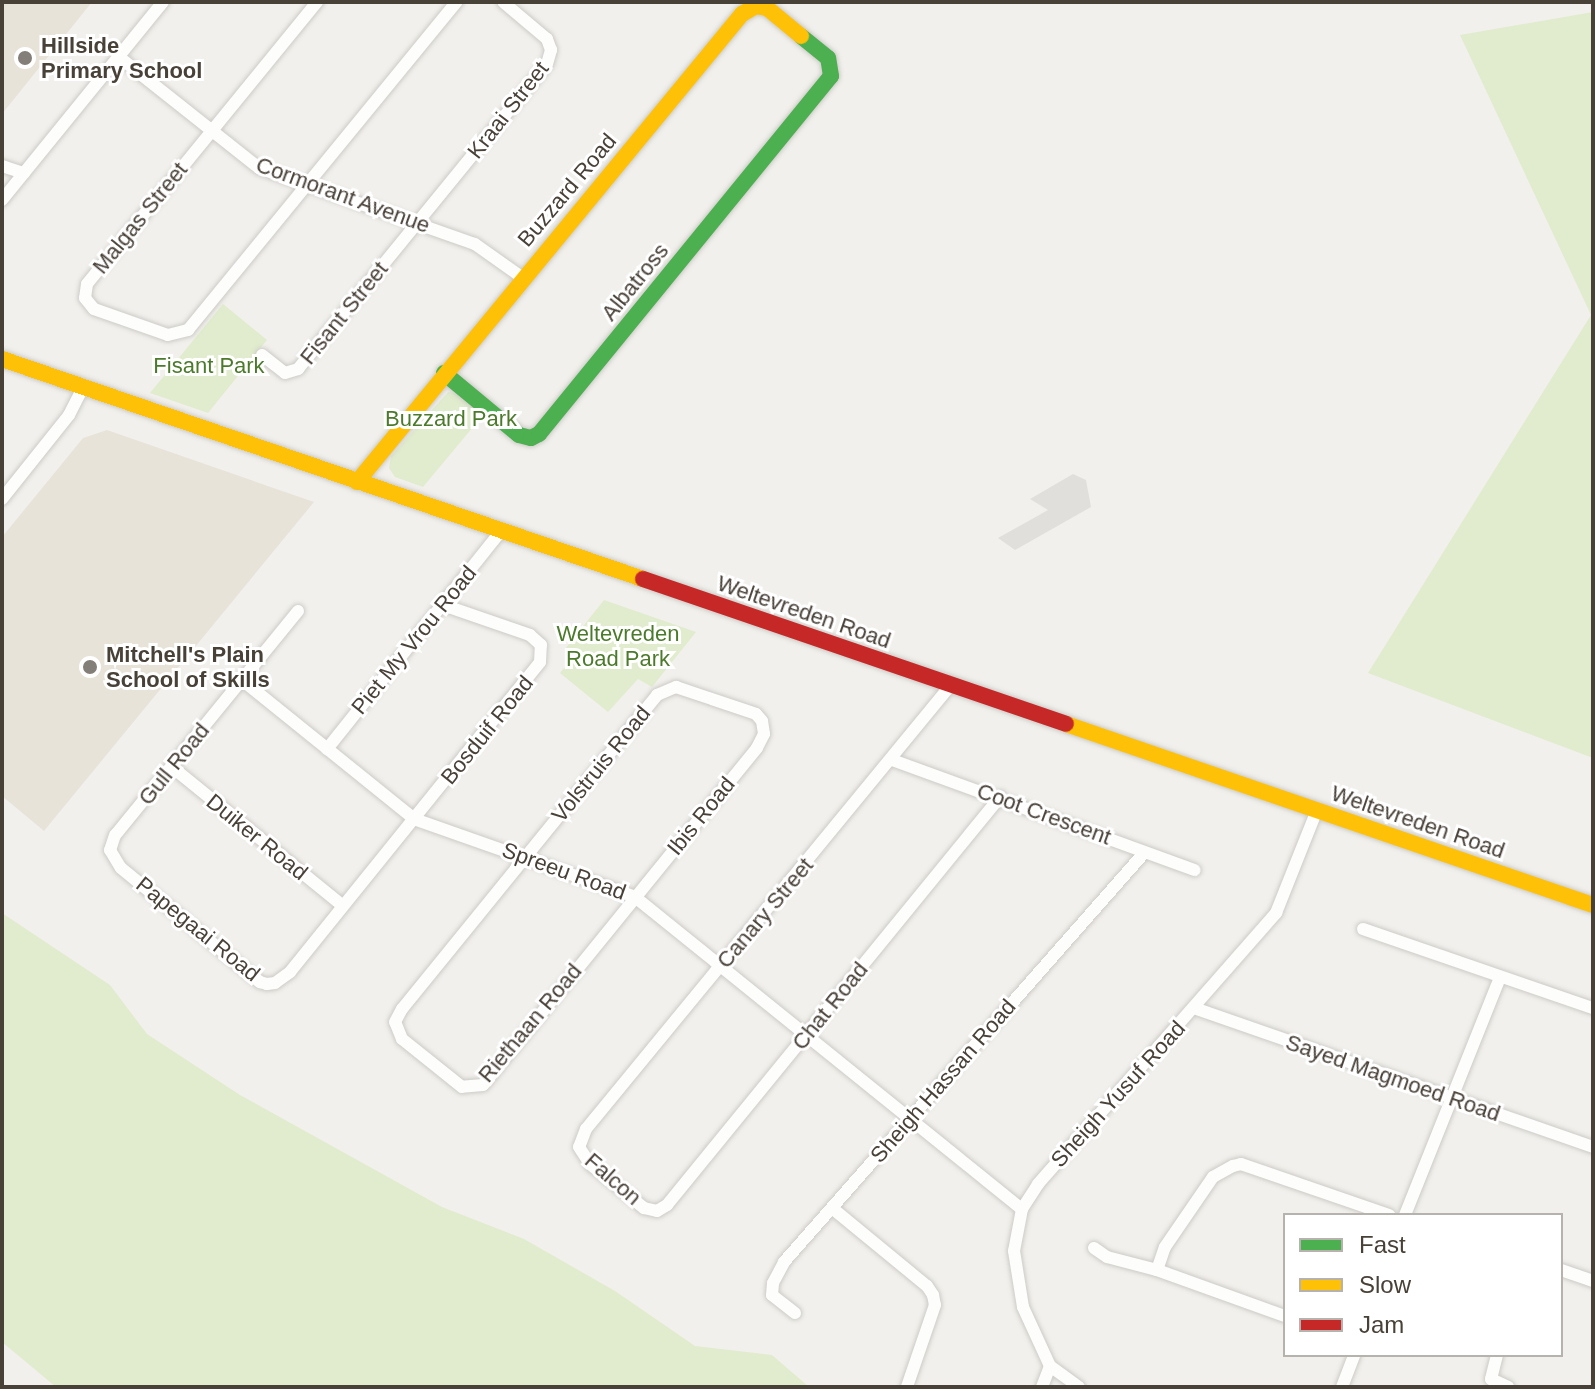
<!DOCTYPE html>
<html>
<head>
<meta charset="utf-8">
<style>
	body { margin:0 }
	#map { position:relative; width:1595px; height:1389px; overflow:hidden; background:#f1f0ec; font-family:Helvetica,sans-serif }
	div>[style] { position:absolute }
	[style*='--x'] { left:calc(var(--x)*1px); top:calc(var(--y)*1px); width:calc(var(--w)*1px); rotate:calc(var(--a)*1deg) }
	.education>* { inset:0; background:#e8e3d8 }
	.green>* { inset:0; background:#e0eccd }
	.parking>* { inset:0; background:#e1dfdc }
	.roads { filter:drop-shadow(0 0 2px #cdcbc7) drop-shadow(0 0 2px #cdcbc7) }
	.street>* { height:12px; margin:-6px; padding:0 6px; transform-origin:6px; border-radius:6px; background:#fdfdfc }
	.fast>* { height:16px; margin:-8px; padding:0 8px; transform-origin:8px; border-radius:8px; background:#4caf50 }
	.slow>* { height:16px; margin:-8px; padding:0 8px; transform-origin:8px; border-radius:8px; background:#ffc107 }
	.jam>* { height:16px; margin:-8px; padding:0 8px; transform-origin:8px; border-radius:8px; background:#c62828 }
	.dots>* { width:22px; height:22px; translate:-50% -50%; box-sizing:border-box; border:4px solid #fff; border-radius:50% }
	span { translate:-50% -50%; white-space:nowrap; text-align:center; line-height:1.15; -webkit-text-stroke:6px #fff; paint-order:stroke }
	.poi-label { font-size:22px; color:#484138; font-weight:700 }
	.left { translate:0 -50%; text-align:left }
	.street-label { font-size:22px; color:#484138 }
	.park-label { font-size:22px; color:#4c7a2b }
	.frame { position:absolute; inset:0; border:4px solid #484138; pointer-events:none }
	.legend { position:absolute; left:1283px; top:1213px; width:280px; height:144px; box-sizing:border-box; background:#fff; border:2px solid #b6b3af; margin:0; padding:10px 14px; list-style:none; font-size:24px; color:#484138 }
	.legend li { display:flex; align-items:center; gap:16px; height:40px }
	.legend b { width:40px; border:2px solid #b6b3af }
</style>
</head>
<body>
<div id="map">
	<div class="education">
		<i style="clip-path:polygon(2px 2px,92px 2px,2px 114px)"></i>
		<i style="clip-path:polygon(107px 430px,314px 502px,44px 831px,2px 796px,2px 537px,83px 438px)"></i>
	</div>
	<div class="green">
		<i style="clip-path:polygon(1593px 12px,1593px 758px,1368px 673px,1591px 315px,1460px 35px)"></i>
		<i style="clip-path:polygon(223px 304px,267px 340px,208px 413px,150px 393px)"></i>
		<i style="clip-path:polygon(448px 392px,455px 393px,483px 415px,423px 487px,395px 477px,389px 468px,391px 456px)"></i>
		<i style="clip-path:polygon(604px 600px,696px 632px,652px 687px,638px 679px,608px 712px,560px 673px,574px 656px,565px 649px)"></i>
		<i style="clip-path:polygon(2px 913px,110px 985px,147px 1034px,240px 1095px,442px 1207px,524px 1239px,615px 1291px,695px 1346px,772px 1355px,809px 1387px,56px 1387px,2px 1342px)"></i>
	</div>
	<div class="parking">
		<i style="clip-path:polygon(1073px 474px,1086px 480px,1091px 507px,1015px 550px,998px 538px,1048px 510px,1030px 499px)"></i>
	</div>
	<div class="roads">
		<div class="street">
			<i style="--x:317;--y:2;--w:364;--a:129.2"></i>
			<i style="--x:87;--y:284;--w:14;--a:98"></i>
			<i style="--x:85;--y:298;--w:14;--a:51"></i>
			<i style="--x:94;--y:309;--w:78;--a:19.4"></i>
			<i style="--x:168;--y:335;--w:21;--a:-14"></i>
			<i style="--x:188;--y:330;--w:424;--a:-50.7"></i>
			<i style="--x:119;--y:57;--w:179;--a:38.4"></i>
			<i style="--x:259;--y:168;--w:229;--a:19.4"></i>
			<i style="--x:475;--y:244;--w:59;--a:35.3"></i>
			<i style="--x:2;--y:166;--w:23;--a:18"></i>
			<i style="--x:2;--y:200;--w:255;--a:-50.9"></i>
			<i style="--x:262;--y:355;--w:29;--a:38"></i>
			<i style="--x:285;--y:373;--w:14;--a:-17"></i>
			<i style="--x:298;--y:369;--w:394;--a:-50.8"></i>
			<i style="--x:547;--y:64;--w:15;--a:-74"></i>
			<i style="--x:551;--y:50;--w:12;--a:-110"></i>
			<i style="--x:547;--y:39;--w:57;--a:-139.9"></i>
			<i style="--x:2;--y:499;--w:107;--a:-51.4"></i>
			<i style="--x:69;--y:415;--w:31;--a:-63"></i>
			<i style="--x:298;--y:611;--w:289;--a:129.2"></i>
			<i style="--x:115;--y:835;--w:16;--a:108"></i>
			<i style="--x:110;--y:850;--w:21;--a:59"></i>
			<i style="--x:121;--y:868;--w:180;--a:39.4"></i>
			<i style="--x:260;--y:982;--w:7;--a:16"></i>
			<i style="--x:267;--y:984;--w:8;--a:-7"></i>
			<i style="--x:275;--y:983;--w:19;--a:-36"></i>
			<i style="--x:290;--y:972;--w:398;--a:-51.1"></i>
			<i style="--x:540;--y:662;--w:17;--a:-87"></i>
			<i style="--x:541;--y:645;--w:15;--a:-138"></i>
			<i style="--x:530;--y:635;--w:92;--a:-161"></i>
			<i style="--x:242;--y:680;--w:221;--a:38.9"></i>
			<i style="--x:414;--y:819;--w:234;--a:19.4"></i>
			<i style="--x:635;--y:897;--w:497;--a:38.9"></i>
			<i style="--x:950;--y:686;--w:573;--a:129.41"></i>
			<i style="--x:586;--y:1129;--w:19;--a:111"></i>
			<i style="--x:579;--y:1147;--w:20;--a:57"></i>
			<i style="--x:590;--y:1164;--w:70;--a:39.2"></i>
			<i style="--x:644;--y:1208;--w:13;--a:13"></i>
			<i style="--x:657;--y:1211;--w:12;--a:-31"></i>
			<i style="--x:667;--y:1205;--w:527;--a:-50.78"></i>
			<i style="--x:676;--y:687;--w:84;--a:18.6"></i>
			<i style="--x:756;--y:714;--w:9;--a:49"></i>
			<i style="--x:762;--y:721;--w:13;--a:81"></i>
			<i style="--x:764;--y:734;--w:16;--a:117"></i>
			<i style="--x:757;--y:748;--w:434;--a:129.1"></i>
			<i style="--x:483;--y:1085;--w:21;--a:175"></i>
			<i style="--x:462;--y:1087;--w:77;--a:-141.3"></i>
			<i style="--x:402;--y:1039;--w:18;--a:-112"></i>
			<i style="--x:395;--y:1022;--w:15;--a:-62"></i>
			<i style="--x:402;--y:1009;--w:405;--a:-50.9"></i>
			<i style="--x:657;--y:695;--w:21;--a:-23"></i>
			<i style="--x:327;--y:749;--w:278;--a:-51.4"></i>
			<i style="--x:892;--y:760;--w:322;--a:20"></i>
			<i style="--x:172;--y:767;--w:220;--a:39.1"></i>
			<i style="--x:1363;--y:929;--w:243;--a:19"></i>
			<i style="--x:1194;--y:1008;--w:423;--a:19.2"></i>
			<i style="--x:832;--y:1208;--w:123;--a:39.4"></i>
			<i style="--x:927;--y:1286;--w:11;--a:56"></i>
			<i style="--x:933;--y:1295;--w:10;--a:79"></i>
			<i style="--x:935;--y:1305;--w:87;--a:108.9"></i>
			<i style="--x:1405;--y:1215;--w:255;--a:-68.2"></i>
			<i style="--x:1094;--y:1248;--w:16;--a:35"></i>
			<i style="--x:1107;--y:1257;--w:52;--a:14.6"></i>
			<i style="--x:1157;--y:1270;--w:136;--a:19.8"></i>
			<i style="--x:1157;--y:1270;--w:24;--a:-71"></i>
			<i style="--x:1165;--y:1247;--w:85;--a:-55.6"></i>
			<i style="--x:1213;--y:1177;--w:23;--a:-29"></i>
			<i style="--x:1233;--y:1166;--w:8;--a:-14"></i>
			<i style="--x:1241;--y:1164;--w:157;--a:19"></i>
			<i style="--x:1561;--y:1270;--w:34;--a:19"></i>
			<i style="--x:795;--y:1313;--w:29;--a:-142"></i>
			<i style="--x:772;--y:1295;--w:12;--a:-85"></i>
			<i style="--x:773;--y:1283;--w:24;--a:-62"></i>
			<i style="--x:784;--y:1262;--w:546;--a:-48.64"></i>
			<i style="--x:1497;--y:1355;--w:25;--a:104"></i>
			<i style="--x:1491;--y:1379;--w:19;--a:25"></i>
			<i style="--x:1042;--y:1387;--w:22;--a:-69"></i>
			<i style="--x:1079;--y:1387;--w:36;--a:-144"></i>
			<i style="--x:1050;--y:1366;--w:65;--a:-114.6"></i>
			<i style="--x:1023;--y:1307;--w:57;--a:-99.1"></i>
			<i style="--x:1014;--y:1251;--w:43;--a:-79.2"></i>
			<i style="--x:1022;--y:1209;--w:30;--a:-57"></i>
			<i style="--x:1038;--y:1184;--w:361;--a:-48.7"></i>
			<i style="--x:1276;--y:913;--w:111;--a:-68.3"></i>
			<i style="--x:1342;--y:1387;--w:34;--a:-69"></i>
		</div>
		<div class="fast">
			<i style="--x:444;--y:373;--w:97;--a:39.6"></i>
			<i style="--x:519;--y:435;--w:12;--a:14"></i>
			<i style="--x:531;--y:438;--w:9;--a:-27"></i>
			<i style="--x:539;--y:434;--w:462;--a:-50.8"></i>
			<i style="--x:831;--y:76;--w:18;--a:-99"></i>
			<i style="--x:828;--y:58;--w:35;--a:-141"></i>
		</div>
		<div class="slow">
			<i style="--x:2;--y:359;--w:678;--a:18.94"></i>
			<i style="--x:357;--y:482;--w:606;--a:-50.56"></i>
			<i style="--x:742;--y:14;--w:16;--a:-30"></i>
			<i style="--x:756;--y:6;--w:11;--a:10"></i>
			<i style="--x:767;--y:8;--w:44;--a:39.5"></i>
			<i style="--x:1066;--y:724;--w:557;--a:18.96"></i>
		</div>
		<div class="jam">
			<i style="--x:643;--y:579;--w:447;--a:18.9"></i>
		</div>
	</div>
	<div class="dots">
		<i style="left:25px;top:58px;background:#837e77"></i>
		<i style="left:90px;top:667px;background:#837e77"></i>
	</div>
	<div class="poi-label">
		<span class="left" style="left:41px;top:58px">Hillside<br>Primary School</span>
		<span class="left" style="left:106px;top:667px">Mitchell's Plain<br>School of Skills</span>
	</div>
	<div class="street-label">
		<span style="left:508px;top:110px;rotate:-52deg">Kraai Street</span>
		<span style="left:567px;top:190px;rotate:-50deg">Buzzard Road</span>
		<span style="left:343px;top:195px;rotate:20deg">Cormorant Avenue</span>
		<span style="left:140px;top:218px;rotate:-51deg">Malgas Street</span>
		<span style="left:635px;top:282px;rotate:-51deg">Albatross</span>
		<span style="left:344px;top:313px;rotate:-51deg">Fisant Street</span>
		<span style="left:804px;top:612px;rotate:19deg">Weltevreden Road</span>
		<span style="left:414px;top:640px;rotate:-51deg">Piet My Vrou Road</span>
		<span style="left:487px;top:730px;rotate:-51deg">Bosduif Road</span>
		<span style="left:174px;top:764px;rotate:-51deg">Gull Road</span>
		<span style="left:601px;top:764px;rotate:-51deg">Volstruis Road</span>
		<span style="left:1044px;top:814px;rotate:20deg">Coot Crescent</span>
		<span style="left:701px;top:816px;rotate:-51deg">Ibis Road</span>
		<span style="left:1418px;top:822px;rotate:19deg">Weltevreden Road</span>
		<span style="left:257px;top:837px;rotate:39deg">Duiker Road</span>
		<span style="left:564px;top:871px;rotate:20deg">Spreeu Road</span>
		<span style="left:765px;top:913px;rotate:-50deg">Canary Street</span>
		<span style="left:198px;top:929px;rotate:39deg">Papegaai Road</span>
		<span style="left:830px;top:1006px;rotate:-51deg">Chat Road</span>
		<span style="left:530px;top:1023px;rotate:-50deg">Riethaan Road</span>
		<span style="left:1393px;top:1078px;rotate:19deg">Sayed Magmoed Road</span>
		<span style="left:943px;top:1081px;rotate:-49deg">Sheigh Hassan Road</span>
		<span style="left:1118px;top:1094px;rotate:-48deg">Sheigh Yusuf Road</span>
		<span style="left:613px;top:1179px;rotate:41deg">Falcon</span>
	</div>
	<div class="park-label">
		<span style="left:209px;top:366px">Fisant Park</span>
		<span style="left:451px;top:419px">Buzzard Park</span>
		<span style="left:618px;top:646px">Weltevreden<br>Road Park</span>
	</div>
	<div class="frame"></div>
	<ul class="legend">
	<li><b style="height:10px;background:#4caf50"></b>Fast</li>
	<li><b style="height:10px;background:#ffc107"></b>Slow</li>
	<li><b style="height:10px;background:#c62828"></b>Jam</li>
	</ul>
</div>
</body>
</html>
